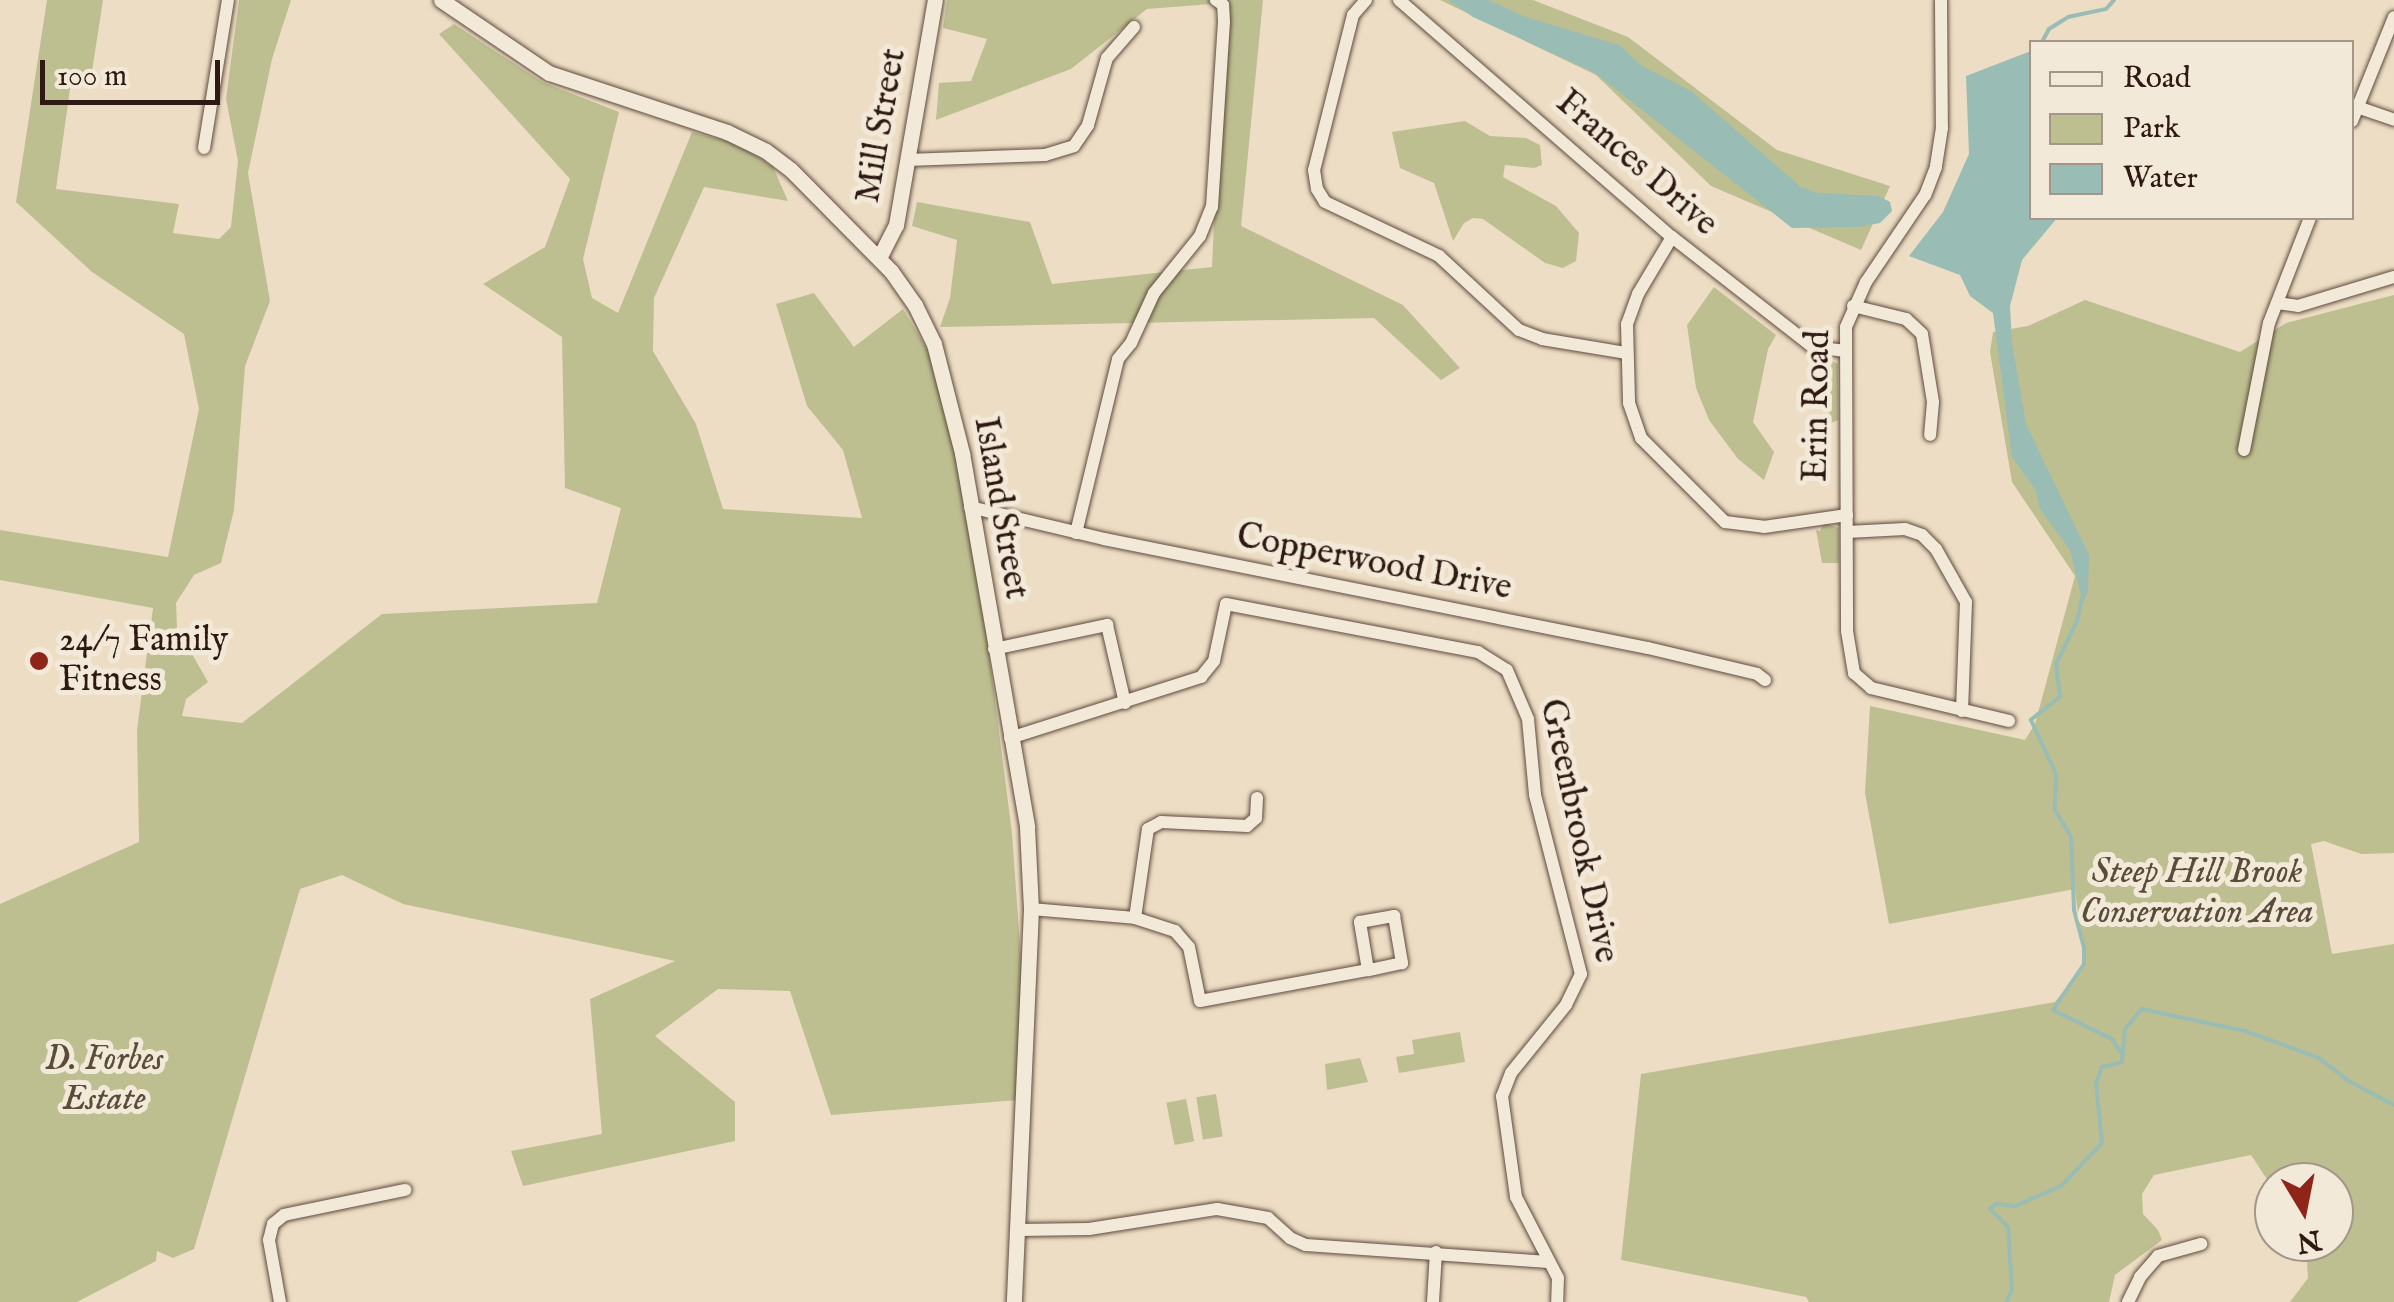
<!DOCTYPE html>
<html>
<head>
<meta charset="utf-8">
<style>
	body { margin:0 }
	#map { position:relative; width:2394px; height:1302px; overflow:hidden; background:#edddc4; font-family:"IM FELL English",serif }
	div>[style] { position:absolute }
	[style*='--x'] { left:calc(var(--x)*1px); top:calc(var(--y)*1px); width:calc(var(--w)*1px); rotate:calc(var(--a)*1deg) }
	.green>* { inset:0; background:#bebf90; transform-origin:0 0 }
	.water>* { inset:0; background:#99bcb4 }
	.stream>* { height:4px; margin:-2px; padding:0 2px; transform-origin:2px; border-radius:2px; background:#99bcb4 }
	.roads { filter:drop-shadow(0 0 2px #5e4b3e) drop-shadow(0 0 2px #5e4b3e) }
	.minor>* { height:12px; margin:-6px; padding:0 6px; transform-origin:6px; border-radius:6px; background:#f3e9d9 }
	.tertiary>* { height:15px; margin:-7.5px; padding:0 7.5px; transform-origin:7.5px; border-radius:7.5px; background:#f3e9d9 }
	.dots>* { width:28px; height:28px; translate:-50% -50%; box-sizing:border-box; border:5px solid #f3e9d9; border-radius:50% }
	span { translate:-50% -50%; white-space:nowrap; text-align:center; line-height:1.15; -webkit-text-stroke:10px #f3e9d9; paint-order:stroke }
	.street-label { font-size:35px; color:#2e1a12 }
	.poi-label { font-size:35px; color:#2e1a12 }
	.left { translate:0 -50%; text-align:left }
	.park-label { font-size:35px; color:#594c38; font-style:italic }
	.legend { position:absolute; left:2029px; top:40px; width:325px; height:180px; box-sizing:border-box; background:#f3e9d9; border:2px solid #a49689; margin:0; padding:12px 18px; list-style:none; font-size:30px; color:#2e1a12 }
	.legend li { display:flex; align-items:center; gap:20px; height:50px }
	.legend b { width:50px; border:2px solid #a49689 }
	.north { position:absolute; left:2254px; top:1162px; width:100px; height:100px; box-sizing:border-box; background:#f3e9d9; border:2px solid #a49689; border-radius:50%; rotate:170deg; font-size:28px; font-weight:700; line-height:40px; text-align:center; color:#2e1a12 }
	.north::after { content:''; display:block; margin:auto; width:35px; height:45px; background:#8f2418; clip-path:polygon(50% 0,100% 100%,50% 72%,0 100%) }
	.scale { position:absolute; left:40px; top:60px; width:180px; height:45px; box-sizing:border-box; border:5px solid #2e1a12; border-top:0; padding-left:12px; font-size:30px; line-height:35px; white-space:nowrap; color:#2e1a12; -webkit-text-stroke:8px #f3e9d9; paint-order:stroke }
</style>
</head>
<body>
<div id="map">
	<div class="green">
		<i style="clip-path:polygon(47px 0,103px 0,91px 78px,71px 82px,56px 189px,179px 204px,173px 233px,219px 239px,231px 227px,238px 161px,226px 99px,239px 0,291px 0,272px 59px,248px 173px,270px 301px,245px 366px,234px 510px,221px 563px,194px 575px,176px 603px,177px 628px,208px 682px,186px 699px,182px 716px,242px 723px,382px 614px,597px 603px,621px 508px,565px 488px,562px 337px,483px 284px,545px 247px,570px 179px,439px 34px,454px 24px,542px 82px,619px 112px,583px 259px,592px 298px,618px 313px,692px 132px,741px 145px,773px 167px,788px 201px,704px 187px,654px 298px,653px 351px,696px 424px,723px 509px,862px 518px,843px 450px,807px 406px,776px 304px,814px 293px,854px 347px,903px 309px,956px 398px,1012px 833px,1031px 1099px,831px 1115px,790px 991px,718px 989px,655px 1036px,735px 1102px,735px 1141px,523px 1186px,511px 1151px,602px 1134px,590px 999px,675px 961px,403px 904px,342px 875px,300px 889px,194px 1249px,173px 1258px,157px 1251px,156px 1261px,77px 1302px,0 1302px,0 904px,139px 842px,137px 730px,153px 608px,0 580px,0 530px,168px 557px,199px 409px,184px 334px,92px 272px,16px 202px)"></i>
		<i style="clip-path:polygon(947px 0,1263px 0,1241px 226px,1403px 305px,1460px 368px,1441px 380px,1374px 318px,940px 327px,950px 298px,957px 240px,912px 226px,917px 202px,1030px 222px,1052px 284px,1212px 267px,1224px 3px,1147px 9px,1071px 69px,936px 120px,939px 83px,971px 81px,987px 39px,943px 28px)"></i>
		<i style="clip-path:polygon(1440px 0,1533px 0,1628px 37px,1777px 150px,1890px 186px,1861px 250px,1711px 186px,1596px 75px)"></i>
		<i style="clip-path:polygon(1465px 121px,1490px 136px,1526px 138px,1540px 145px,1542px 165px,1534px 168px,1505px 165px,1503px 177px,1556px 206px,1579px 233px,1576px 261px,1563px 268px,1545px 263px,1483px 219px,1473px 218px,1464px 223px,1453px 241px,1434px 183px,1400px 168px,1392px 132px)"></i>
		<i style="clip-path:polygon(1714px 287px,1776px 335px,1768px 349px,1753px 422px,1774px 452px,1764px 480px,1738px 459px,1709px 420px,1696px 388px,1687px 325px)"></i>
		<i style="clip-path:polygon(2394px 295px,2394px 853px,2361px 854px,2324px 841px,2311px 844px,2332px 954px,2394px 944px,2394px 1302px,2290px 1302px,2308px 1278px,2306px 1242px,2334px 1242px,2334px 1182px,2274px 1182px,2274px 1190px,2251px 1155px,2154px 1175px,2142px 1194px,2143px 1214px,2158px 1230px,2162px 1240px,2115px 1275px,2109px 1302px,1809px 1302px,1806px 1297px,1621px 1260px,1641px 1074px,2055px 1002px,2084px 964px,2075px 889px,1889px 924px,1865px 793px,1870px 706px,2025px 740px,2035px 724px,2075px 576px,2012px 482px,1990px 352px,1993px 332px,2028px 326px,2085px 300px,2240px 352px,2286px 323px)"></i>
		<i style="clip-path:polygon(1831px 360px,1838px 364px,1838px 420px,1831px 423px,1824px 413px,1823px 399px,1824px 371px)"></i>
		<i style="clip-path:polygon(1824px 523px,1839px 528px,1839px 563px,1822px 563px,1816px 530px,1820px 531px)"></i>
		<i style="clip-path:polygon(1460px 1032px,1465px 1062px,1399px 1073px,1396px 1057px,1414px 1054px,1412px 1040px)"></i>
		<i style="clip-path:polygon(1360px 1058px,1368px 1082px,1327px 1090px,1325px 1064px)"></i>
		<i style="left:1216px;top:1094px;width:43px;height:20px;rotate:81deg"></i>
		<i style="left:1186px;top:1099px;width:43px;height:20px;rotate:79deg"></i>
	</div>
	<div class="water">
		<i style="clip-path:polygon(1448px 0,1488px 0,1526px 17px,1619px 45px,1642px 66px,1691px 91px,1801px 187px,1818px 193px,1879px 196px,1890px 202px,1892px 211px,1880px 223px,1859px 227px,1792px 228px,1595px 73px,1473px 17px)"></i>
		<i style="clip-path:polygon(2031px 51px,2032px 218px,2057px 218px,2022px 260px,2010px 306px,2012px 343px,2026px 424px,2089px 555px,2088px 591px,2083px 603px,2070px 550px,2039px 507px,2036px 491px,2012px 457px,1993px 313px,1970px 296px,1960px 275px,1909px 256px,1943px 212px,1969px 154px,1966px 76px)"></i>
	</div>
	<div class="stream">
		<i style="--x:2042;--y:42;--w:15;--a:-62"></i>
		<i style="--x:2049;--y:29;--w:22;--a:-32"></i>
		<i style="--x:2068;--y:17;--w:39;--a:-12"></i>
		<i style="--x:2106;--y:9;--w:12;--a:-48"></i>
		<i style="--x:2083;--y:595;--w:27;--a:103"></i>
		<i style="--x:2077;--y:621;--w:48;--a:116"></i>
		<i style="--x:2056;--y:664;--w:33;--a:83"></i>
		<i style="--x:2060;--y:697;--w:37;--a:142"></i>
		<i style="--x:2031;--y:720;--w:60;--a:65.2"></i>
		<i style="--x:2056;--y:774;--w:36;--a:92"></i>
		<i style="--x:2055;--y:810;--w:31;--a:59"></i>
		<i style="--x:2071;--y:837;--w:73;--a:87.6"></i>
		<i style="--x:2074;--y:910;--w:39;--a:75"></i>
		<i style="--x:2084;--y:948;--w:16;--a:90"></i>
		<i style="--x:2084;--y:964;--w:55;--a:124"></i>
		<i style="--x:2053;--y:1010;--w:66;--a:26.2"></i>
		<i style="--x:2112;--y:1039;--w:15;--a:58"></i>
		<i style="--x:2006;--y:1302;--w:13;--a:-63"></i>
		<i style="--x:2012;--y:1290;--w:63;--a:-93.6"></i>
		<i style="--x:2008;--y:1227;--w:25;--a:-135"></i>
		<i style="--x:1990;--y:1209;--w:8;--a:-40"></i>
		<i style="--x:1996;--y:1204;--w:19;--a:6"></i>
		<i style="--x:2015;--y:1206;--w:50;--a:-23.5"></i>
		<i style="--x:2061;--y:1186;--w:59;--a:-46.4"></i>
		<i style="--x:2102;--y:1143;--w:59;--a:-95.8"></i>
		<i style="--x:2096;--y:1084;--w:18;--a:-71"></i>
		<i style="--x:2102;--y:1067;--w:21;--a:-14"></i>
		<i style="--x:2122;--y:1062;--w:33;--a:-85"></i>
		<i style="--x:2125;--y:1029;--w:26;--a:-50"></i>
		<i style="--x:2142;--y:1009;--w:105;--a:12.1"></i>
		<i style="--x:2245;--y:1031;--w:79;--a:20"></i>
		<i style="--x:2319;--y:1058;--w:36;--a:38"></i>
		<i style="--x:2347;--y:1080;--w:53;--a:28"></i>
	</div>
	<div class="roads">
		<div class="minor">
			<i style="--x:1366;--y:0;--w:20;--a:131"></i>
			<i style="--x:1353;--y:15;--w:160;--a:104.1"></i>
			<i style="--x:1314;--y:170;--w:19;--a:81"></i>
			<i style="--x:1317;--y:189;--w:15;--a:58"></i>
			<i style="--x:1325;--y:202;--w:126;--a:25.3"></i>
			<i style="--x:1439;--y:256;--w:109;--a:42.8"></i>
			<i style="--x:1519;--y:330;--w:25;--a:21"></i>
			<i style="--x:1542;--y:339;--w:86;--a:9.4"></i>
			<i style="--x:1399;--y:0;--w:362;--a:41"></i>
			<i style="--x:1672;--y:237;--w:179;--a:38"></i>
			<i style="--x:1813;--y:347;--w:31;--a:7"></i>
			<i style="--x:1941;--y:0;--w:128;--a:89.6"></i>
			<i style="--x:1942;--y:128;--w:39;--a:99"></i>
			<i style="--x:1936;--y:167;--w:30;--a:111"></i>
			<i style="--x:1925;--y:195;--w:105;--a:124.1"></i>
			<i style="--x:1866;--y:282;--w:49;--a:114"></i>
			<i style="--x:1846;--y:327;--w:304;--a:89.8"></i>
			<i style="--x:1847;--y:631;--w:43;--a:80.5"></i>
			<i style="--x:1854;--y:673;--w:23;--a:41"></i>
			<i style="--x:1871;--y:688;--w:142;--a:13.4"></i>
			<i style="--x:2357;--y:107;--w:39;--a:19"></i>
			<i style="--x:2352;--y:121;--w:112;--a:-68"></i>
			<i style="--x:204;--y:148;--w:150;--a:-80.8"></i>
			<i style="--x:907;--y:160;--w:138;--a:-2.1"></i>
			<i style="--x:1045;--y:155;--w:30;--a:-17"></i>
			<i style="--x:1074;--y:146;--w:25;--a:-56"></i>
			<i style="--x:1088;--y:125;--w:70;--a:-74.2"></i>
			<i style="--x:1107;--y:58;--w:41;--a:-48.9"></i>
			<i style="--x:1672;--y:237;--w:66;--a:120.8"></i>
			<i style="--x:1638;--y:294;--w:32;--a:110"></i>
			<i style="--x:1627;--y:324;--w:79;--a:88.5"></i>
			<i style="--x:1629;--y:403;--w:37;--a:71"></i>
			<i style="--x:1641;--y:438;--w:119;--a:45"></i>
			<i style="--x:1725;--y:522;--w:39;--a:7"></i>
			<i style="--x:1764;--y:527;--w:84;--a:-8.2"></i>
			<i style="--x:2277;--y:303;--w:21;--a:8"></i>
			<i style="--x:2298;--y:306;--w:100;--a:-16.8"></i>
			<i style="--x:1853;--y:306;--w:55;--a:13.8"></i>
			<i style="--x:1906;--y:319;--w:22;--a:43"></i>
			<i style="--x:1922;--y:334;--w:69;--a:80.8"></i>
			<i style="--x:1933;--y:402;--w:33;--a:95"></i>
			<i style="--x:2244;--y:450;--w:129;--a:-78.9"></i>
			<i style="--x:2269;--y:323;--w:113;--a:-68.7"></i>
			<i style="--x:970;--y:507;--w:138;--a:13.4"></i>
			<i style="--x:1104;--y:539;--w:555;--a:11.33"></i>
			<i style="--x:1648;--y:648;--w:112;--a:13.4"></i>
			<i style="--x:1757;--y:674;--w:10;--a:37"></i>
			<i style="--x:1847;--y:532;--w:58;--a:-3"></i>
			<i style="--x:1905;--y:529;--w:18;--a:19"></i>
			<i style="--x:1922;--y:535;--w:20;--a:45"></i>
			<i style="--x:1936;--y:549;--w:61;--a:60.5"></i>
			<i style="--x:1966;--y:602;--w:109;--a:92.1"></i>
			<i style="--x:1076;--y:533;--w:179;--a:-76.4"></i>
			<i style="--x:1118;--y:359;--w:21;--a:-51"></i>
			<i style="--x:1131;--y:343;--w:55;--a:-65.3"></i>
			<i style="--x:1154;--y:293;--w:73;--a:-51.1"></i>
			<i style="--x:1200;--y:236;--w:31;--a:-68"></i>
			<i style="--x:1212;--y:207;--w:185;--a:-86.3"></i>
			<i style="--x:1224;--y:22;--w:17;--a:-93"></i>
			<i style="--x:1223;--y:5;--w:9;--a:-144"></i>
			<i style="--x:994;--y:649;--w:116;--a:-12"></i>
			<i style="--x:1107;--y:625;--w:80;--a:77"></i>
			<i style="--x:1010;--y:738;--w:201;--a:-17.7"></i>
			<i style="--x:1201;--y:677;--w:21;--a:-51"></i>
			<i style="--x:1214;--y:661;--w:58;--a:-78.1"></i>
			<i style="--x:1226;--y:604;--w:257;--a:10.8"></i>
			<i style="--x:1478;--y:652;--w:34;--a:32"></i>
			<i style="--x:1507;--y:670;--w:53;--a:66.8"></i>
			<i style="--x:1528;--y:719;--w:76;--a:84.7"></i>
			<i style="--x:1535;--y:795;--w:185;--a:75.6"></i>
			<i style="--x:1581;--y:974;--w:34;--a:116"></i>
			<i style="--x:1566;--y:1005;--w:87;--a:129"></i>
			<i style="--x:1511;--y:1073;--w:25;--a:111"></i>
			<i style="--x:1502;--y:1096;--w:102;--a:82.1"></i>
			<i style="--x:1516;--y:1197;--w:91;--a:62.6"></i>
			<i style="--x:1558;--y:1278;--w:24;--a:92"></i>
			<i style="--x:1031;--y:909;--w:104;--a:4.9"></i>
			<i style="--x:1135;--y:918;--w:42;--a:18"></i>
			<i style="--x:1175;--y:931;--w:21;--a:49"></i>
			<i style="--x:1189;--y:947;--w:55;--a:78.5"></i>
			<i style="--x:1200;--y:1001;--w:171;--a:-10.5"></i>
			<i style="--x:1368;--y:970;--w:49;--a:-99.5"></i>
			<i style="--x:1360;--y:922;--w:35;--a:-10"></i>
			<i style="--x:1394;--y:916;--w:48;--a:80.3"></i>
			<i style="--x:1402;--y:963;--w:35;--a:168"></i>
			<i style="--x:1135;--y:918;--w:90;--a:-81.7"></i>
			<i style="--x:1148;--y:829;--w:15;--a:-28"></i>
			<i style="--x:1161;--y:822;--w:86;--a:2.7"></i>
			<i style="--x:1247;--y:826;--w:12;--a:-42"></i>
			<i style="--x:1256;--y:818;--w:20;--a:-87"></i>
			<i style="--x:1019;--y:1230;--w:70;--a:-0.8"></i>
			<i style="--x:1089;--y:1229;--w:130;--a:-8.9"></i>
			<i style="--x:1217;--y:1209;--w:52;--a:10"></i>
			<i style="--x:1268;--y:1218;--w:30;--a:42"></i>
			<i style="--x:1290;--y:1238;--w:17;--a:24"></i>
			<i style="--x:1306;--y:1245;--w:243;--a:4"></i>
			<i style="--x:280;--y:1302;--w:63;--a:-100.1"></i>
			<i style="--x:269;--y:1240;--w:16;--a:-76"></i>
			<i style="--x:273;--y:1224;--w:14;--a:-39"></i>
			<i style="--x:284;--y:1215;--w:124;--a:-11.7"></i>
			<i style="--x:1433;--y:1302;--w:50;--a:-86.6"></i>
			<i style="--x:2128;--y:1302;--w:28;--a:-64"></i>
			<i style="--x:2140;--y:1277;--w:28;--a:-49"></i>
			<i style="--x:2158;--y:1256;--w:45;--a:-15.6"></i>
		</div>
		<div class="tertiary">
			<i style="--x:441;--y:0;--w:130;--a:34.1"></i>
			<i style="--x:549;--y:73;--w:188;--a:18.3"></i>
			<i style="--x:727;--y:132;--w:43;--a:26"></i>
			<i style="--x:766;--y:151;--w:31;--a:37"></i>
			<i style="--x:791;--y:170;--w:142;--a:45.3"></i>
			<i style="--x:891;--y:271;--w:42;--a:54.8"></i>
			<i style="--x:915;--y:305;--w:43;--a:64"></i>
			<i style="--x:934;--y:344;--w:113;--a:75.6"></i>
			<i style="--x:962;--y:453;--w:380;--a:80.1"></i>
			<i style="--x:1027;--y:827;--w:82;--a:87.2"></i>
			<i style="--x:1031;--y:909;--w:393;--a:92.5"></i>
			<i style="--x:879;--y:258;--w:37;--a:-63"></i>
			<i style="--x:896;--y:225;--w:228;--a:-80.2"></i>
		</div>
	</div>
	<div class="dots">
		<i style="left:39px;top:661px;background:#8f2418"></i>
	</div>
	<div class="street-label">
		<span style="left:882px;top:126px;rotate:-80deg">Mill Street</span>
		<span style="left:1636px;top:164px;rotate:41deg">Frances Drive</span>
		<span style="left:1818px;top:406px;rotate:-89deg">Erin Road</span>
		<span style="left:1000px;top:508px;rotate:80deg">Island Street</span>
		<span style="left:1374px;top:563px;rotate:11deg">Copperwood Drive</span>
		<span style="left:1578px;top:831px;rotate:78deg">Greenbrook Drive</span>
	</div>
	<div class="poi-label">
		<span class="left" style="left:59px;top:661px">24/7 Family<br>Fitness</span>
	</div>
	<div class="park-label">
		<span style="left:2197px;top:893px">Steep Hill Brook<br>Conservation Area</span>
		<span style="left:104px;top:1080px">D. Forbes<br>Estate</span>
	</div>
	<ul class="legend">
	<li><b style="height:12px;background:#f3e9d9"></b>Road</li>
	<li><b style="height:28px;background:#bebf90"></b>Park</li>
	<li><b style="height:28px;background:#99bcb4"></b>Water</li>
	</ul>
	<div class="north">N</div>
	<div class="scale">100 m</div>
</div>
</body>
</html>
